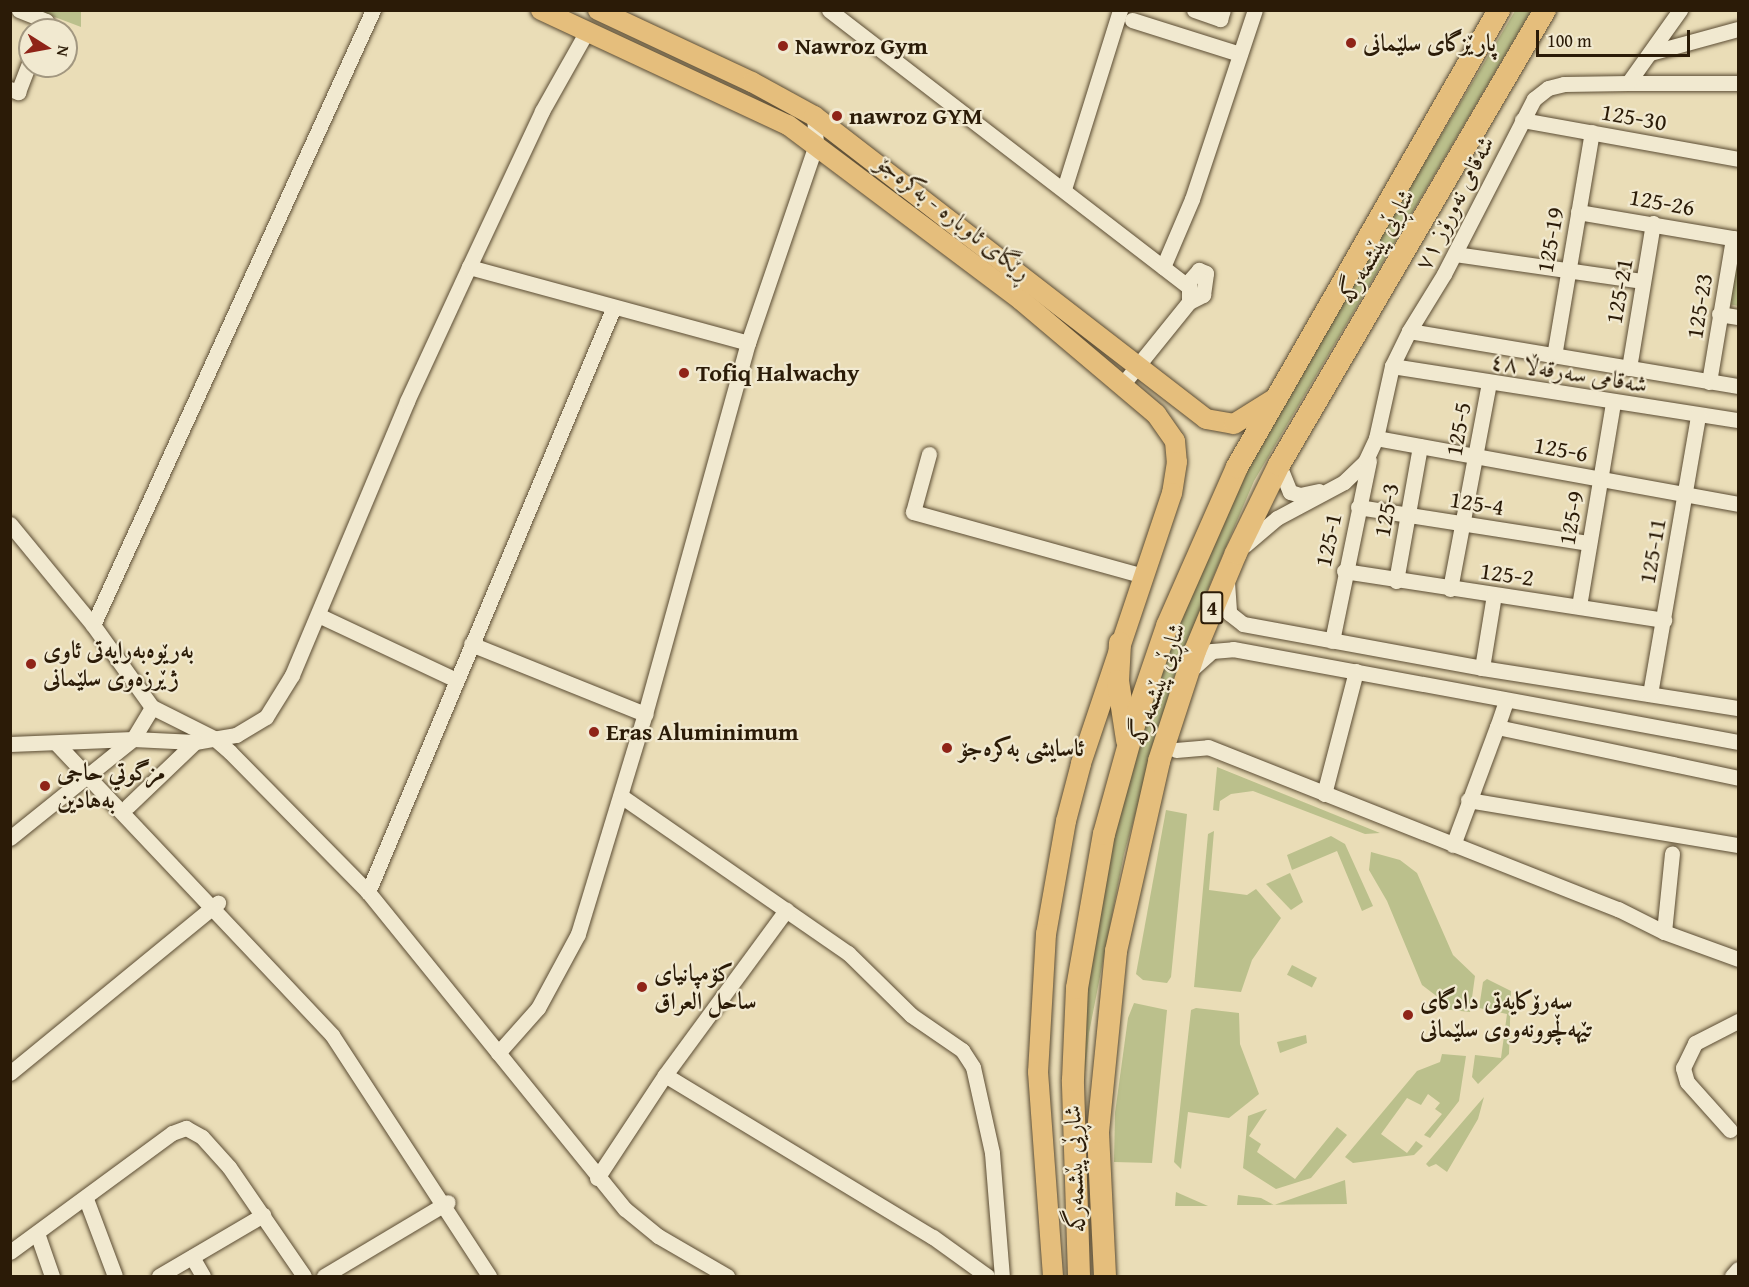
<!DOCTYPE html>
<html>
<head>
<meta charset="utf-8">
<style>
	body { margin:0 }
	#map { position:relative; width:1749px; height:1287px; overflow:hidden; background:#eaddb7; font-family:"Gentium Book Plus",Amiri,serif }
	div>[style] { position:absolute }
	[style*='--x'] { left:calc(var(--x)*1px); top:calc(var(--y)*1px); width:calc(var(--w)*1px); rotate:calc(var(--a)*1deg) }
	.green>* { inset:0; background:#bbc08c; transform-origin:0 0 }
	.roads { filter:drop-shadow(0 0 2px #5b4c33) drop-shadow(0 0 2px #5b4c33) }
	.minor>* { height:15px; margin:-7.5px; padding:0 7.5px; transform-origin:7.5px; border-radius:7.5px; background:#f1e9d0 }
	.major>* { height:20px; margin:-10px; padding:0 10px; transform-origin:10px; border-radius:10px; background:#e5be7c }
	.highway>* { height:22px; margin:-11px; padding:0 11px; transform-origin:11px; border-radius:11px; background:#e5be7c }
	.dots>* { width:16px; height:16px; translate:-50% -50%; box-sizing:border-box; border:3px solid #f1e9d0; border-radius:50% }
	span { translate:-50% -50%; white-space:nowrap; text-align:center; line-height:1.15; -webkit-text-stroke:4.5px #f1e9d0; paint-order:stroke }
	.shield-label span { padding:2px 4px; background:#f1e9d0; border:2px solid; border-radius:4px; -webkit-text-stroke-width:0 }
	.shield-label { font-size:22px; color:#2b1b07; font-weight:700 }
	.poi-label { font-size:24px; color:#2b1b07; font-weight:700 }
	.left { translate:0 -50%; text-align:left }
	.street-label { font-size:24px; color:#2b1b07 }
	.frame { position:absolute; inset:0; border:12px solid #2b1b07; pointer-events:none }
	.north { position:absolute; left:18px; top:18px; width:60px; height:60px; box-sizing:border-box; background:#f1e9d0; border:2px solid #a29780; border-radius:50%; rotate:101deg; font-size:16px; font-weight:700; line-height:24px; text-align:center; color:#2b1b07 }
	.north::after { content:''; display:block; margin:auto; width:21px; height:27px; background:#8f2418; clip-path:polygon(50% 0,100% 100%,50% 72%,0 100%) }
	.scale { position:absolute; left:1536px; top:30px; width:154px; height:27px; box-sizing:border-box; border:3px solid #2b1b07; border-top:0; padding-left:8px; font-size:18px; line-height:21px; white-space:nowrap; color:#2b1b07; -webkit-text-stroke:4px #f1e9d0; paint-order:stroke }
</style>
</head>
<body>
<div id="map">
	<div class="green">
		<i style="clip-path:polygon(39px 11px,81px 11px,81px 27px)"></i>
		<i style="clip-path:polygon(1515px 11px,1531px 11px,1254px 481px,1208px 589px,1176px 672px,1124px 854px,1089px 1033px,1084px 1083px,1084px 984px,1107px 854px,1150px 702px,1184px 608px,1220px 520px,1301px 370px)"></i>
		<i style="clip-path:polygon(1738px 254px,1738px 306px,1729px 304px)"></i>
		<i style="clip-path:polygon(1217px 767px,1380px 833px,1365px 834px,1253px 791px,1231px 794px,1220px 801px,1219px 811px,1213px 810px)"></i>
		<i style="clip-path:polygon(1166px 810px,1187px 814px,1171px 977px,1167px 983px,1143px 980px,1136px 974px)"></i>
		<i style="clip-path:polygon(1214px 831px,1209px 890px,1247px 895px,1256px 889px,1281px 918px,1252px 960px,1241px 992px,1194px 987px,1208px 834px)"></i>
		<i style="clip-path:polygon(1331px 836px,1345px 844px,1373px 906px,1362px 911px,1337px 851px,1292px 870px,1287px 855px)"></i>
		<i style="clip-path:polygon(1371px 852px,1400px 860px,1417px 873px,1453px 955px,1475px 976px,1470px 1012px,1442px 1009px,1443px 1001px,1422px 985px,1387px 901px,1369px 870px)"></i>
		<i style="clip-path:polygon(1290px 873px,1303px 902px,1291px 910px,1266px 884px)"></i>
		<i style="left:1292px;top:965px;width:28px;height:11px;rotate:27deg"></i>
		<i style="clip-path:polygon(1487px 979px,1511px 991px,1509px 1054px,1478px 1084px,1472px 1077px,1475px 1055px,1501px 1058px,1507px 1014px,1479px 1008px,1483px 982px)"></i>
		<i style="clip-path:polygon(1134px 1003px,1167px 1010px,1152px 1163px,1114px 1162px,1115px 1113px,1128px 1018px)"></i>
		<i style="clip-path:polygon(1196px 1008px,1239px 1013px,1240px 1044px,1259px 1094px,1229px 1118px,1188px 1112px,1181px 1169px,1174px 1162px,1191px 1010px)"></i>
		<i style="clip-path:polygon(1306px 1035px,1307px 1043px,1280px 1053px,1277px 1042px)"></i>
		<i style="clip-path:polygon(1442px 1054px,1466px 1056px,1459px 1101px,1430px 1138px,1424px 1135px,1442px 1114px,1435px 1109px,1440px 1103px,1428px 1094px,1421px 1105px,1407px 1098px,1381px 1134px,1407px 1153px,1416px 1141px,1423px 1146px,1414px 1155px,1353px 1163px,1345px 1157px,1417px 1071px,1440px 1062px)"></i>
		<i style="clip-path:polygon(1484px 1097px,1478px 1119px,1447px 1172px,1436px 1164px,1429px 1167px,1426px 1164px)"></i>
		<i style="clip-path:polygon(1267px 1109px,1249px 1136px,1261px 1144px,1257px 1152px,1295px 1179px,1337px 1127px,1347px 1135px,1311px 1178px,1276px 1189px,1243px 1168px,1248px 1116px)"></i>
		<i style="clip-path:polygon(1345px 1180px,1347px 1204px,1237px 1205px,1238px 1195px,1261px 1198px,1274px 1205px)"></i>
		<i style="clip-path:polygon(1176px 1192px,1208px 1206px,1175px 1206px)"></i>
	</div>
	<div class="roads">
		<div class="minor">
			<i style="--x:19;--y:10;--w:29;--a:22"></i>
			<i style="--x:46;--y:21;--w:10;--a:114"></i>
			<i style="--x:829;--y:10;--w:453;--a:37.6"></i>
			<i style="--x:1194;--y:10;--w:28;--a:19"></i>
			<i style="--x:1220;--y:19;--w:9;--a:-72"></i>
			<i style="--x:1132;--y:20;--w:113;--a:17.5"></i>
			<i style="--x:1650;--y:53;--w:91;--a:-15.3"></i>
			<i style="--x:1628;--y:83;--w:110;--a:0"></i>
			<i style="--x:10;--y:89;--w:9;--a:21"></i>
			<i style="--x:18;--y:92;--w:33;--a:-69"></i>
			<i style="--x:1522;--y:120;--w:219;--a:10.2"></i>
			<i style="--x:1064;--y:189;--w:188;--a:-72.6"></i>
			<i style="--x:1578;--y:212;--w:162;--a:9.6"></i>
			<i style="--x:1455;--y:254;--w:190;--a:8.2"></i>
			<i style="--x:469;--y:267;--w:289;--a:15.2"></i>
			<i style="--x:1163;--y:267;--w:74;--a:-66.9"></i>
			<i style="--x:1192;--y:199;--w:199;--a:-71.6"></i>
			<i style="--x:1719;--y:314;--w:19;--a:9"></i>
			<i style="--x:1409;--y:331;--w:334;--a:9.5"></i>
			<i style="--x:1554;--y:356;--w:227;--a:-80.4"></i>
			<i style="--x:1392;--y:366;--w:350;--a:8.9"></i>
			<i style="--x:1629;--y:368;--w:147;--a:-80.6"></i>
			<i style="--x:1709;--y:382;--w:146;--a:-80.5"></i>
			<i style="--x:1122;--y:385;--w:107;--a:-51.1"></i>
			<i style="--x:1189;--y:302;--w:16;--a:-27"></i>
			<i style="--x:1203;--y:295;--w:22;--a:-82"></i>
			<i style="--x:1206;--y:273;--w:8;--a:-157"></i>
			<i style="--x:1199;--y:270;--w:15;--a:132"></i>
			<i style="--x:1189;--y:281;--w:21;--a:90"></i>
			<i style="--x:1376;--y:438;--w:368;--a:10.3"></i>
			<i style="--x:929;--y:454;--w:60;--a:105.4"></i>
			<i style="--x:913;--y:512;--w:240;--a:15.5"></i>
			<i style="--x:1279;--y:465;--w:29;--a:68"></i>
			<i style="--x:1290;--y:492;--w:10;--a:17"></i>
			<i style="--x:1300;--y:495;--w:19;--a:-12"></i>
			<i style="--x:1358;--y:507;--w:234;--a:8.9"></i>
			<i style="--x:10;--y:524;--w:131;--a:50.6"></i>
			<i style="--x:93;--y:625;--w:101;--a:54.3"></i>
			<i style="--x:152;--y:707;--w:69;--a:26.6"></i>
			<i style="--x:214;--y:738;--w:21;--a:41"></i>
			<i style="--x:230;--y:752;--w:197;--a:45.4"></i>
			<i style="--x:368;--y:892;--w:408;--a:51"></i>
			<i style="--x:625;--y:1209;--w:43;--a:39.3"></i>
			<i style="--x:658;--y:1236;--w:80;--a:30.1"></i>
			<i style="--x:1245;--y:545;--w:42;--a:-40.2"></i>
			<i style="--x:1277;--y:518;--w:76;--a:-28.2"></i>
			<i style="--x:1344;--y:482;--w:29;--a:-44"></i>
			<i style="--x:1365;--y:462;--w:26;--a:-65"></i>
			<i style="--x:1376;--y:438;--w:74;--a:-77.5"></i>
			<i style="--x:1392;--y:366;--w:39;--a:-64"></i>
			<i style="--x:1409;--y:331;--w:67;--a:-58.4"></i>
			<i style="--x:1444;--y:274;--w:197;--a:-62.8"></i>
			<i style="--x:1534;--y:99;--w:18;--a:-38"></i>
			<i style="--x:1548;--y:88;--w:16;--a:-14"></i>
			<i style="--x:1564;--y:84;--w:64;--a:-0.9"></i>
			<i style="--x:1628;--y:83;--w:90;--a:-54.5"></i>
			<i style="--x:1344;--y:571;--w:324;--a:8.7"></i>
			<i style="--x:1396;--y:581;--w:137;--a:-79.9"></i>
			<i style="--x:1227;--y:582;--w:31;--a:86"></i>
			<i style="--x:1229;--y:613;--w:18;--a:38"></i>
			<i style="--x:1243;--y:624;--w:243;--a:10.4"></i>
			<i style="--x:1482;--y:668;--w:259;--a:8.9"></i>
			<i style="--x:1450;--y:589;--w:210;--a:-79.3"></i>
			<i style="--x:1579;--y:606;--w:207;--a:-80.5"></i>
			<i style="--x:318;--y:615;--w:153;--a:25.2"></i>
			<i style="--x:93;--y:625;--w:676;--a:-65.52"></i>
			<i style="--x:1332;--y:641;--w:184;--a:-78.4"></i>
			<i style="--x:471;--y:644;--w:188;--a:21.9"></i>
			<i style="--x:1482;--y:668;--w:74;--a:-80.7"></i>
			<i style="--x:1192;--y:669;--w:27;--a:-42"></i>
			<i style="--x:1212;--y:651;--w:21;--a:-5"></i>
			<i style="--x:1233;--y:649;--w:513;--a:10.43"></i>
			<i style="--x:1650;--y:694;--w:283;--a:-80.2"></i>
			<i style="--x:1506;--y:701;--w:28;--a:109"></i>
			<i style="--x:1497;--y:727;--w:246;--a:11.9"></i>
			<i style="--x:56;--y:743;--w:402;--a:46.6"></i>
			<i style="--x:332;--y:1035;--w:288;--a:56.9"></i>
			<i style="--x:10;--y:744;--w:123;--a:-2.3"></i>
			<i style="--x:133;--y:739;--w:62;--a:2.8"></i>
			<i style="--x:195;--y:742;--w:42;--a:-9.7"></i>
			<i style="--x:236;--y:735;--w:35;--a:-31"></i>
			<i style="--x:266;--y:717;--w:49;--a:-58.2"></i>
			<i style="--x:292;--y:675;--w:297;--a:-67.2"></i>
			<i style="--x:407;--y:401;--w:148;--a:-65.2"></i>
			<i style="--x:469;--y:267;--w:172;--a:-64.9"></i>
			<i style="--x:542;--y:111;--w:90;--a:-60.6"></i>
			<i style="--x:1176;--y:750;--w:32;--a:-5"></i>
			<i style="--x:1208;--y:747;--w:441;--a:21.6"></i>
			<i style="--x:1618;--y:909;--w:51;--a:26.6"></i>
			<i style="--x:1664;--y:932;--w:79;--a:-84.2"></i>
			<i style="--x:1324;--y:794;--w:127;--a:-75.4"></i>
			<i style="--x:621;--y:796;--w:276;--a:34.7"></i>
			<i style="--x:848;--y:953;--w:88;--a:44.5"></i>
			<i style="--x:911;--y:1015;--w:62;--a:34.5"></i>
			<i style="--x:962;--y:1050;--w:20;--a:57"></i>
			<i style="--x:973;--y:1067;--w:88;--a:77.5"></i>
			<i style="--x:992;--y:1153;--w:123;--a:85.4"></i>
			<i style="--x:1468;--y:800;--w:274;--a:9.5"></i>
			<i style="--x:128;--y:806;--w:93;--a:-43.7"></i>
			<i style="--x:10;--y:838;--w:158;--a:-38.8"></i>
			<i style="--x:133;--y:739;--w:37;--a:-59"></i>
			<i style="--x:1453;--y:845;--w:126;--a:-69.6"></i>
			<i style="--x:368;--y:892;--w:632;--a:-67.21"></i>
			<i style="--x:1664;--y:932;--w:79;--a:20"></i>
			<i style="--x:498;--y:1053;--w:60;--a:-48.4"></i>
			<i style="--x:538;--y:1008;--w:84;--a:-61.6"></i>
			<i style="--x:578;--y:934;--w:230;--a:-73.1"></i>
			<i style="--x:645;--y:714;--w:385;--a:-74.5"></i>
			<i style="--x:748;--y:343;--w:210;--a:-71.1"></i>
			<i style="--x:816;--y:144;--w:28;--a:-94"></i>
			<i style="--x:10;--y:1073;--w:269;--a:-39.3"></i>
			<i style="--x:665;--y:1075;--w:313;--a:31.2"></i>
			<i style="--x:933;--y:1237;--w:67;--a:35.8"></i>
			<i style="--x:1730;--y:1130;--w:64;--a:-131.9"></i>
			<i style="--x:1687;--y:1082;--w:15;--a:-106"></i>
			<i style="--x:1683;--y:1068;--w:28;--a:-64"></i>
			<i style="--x:1695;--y:1043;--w:48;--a:-27.1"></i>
			<i style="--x:597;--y:1178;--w:123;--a:-56.6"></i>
			<i style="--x:665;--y:1075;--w:205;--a:-53.7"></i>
			<i style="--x:86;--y:1199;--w:82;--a:69.4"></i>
			<i style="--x:37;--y:1233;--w:46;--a:70.8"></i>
			<i style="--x:10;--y:1252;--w:201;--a:-36.3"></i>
			<i style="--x:172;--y:1133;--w:15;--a:-20"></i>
			<i style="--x:186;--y:1128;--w:18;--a:29"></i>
			<i style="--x:202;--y:1137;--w:40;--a:48"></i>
			<i style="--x:229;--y:1167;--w:132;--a:55.5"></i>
			<i style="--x:192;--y:1257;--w:22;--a:60"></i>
			<i style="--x:159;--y:1276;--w:121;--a:-30.4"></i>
			<i style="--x:324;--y:1276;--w:144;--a:-30.8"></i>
			<i style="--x:1732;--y:1276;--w:9;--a:-49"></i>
		</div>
		<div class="major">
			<i style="--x:541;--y:10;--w:272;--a:25"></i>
			<i style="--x:788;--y:125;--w:291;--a:36.9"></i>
			<i style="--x:1021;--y:300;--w:177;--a:40.2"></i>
			<i style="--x:1156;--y:414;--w:33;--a:55"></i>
			<i style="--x:1175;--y:441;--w:21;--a:85"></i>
			<i style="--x:1177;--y:462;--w:31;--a:99"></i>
			<i style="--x:1172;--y:493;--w:286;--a:108.6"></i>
			<i style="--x:1081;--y:764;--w:59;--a:104.7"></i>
			<i style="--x:1066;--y:821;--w:115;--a:100"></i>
			<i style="--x:1046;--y:934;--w:138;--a:93.3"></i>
			<i style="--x:1038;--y:1072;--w:205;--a:85.8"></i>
			<i style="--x:598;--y:10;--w:170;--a:25.1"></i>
			<i style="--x:752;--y:82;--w:71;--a:28.7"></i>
			<i style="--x:814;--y:116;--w:495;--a:37.7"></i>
			<i style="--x:1206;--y:419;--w:28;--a:10"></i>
			<i style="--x:1234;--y:424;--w:47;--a:-32"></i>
		</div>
		<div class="highway">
			<i style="--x:1120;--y:643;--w:38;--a:93"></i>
			<i style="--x:1118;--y:681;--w:60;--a:81.3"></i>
			<i style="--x:1079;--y:1276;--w:196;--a:-91.8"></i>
			<i style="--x:1073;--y:1080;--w:92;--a:-87.5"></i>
			<i style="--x:1077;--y:988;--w:156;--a:-80.1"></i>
			<i style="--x:1104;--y:834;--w:131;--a:-74.5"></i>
			<i style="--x:1139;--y:708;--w:87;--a:-71.1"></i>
			<i style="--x:1167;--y:626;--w:174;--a:-66.2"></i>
			<i style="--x:1237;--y:467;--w:527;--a:-60.17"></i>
			<i style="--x:1105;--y:1276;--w:144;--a:-92.8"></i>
			<i style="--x:1098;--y:1132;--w:182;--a:-84.3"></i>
			<i style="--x:1116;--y:951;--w:195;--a:-77.2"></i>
			<i style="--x:1159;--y:761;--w:116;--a:-71.9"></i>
			<i style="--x:1195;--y:651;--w:106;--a:-67.3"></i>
			<i style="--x:1236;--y:553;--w:98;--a:-64"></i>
			<i style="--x:1279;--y:465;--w:527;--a:-59.69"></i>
		</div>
	</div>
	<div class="dots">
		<i style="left:1351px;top:43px;background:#8f2418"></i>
		<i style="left:783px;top:46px;background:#8f2418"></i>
		<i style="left:837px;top:116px;background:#8f2418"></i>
		<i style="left:684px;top:373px;background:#8f2418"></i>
		<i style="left:31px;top:664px;background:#8f2418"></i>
		<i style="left:594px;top:732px;background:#8f2418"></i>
		<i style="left:947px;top:748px;background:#8f2418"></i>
		<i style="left:45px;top:786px;background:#8f2418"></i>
		<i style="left:642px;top:987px;background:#8f2418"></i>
		<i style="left:1408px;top:1015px;background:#8f2418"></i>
	</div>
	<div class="shield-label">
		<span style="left:1212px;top:608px">4</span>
	</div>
	<div class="poi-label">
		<span class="left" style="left:1363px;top:43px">پارێزگای سلێمانی</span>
		<span class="left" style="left:795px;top:46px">Nawroz Gym</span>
		<span class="left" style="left:849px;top:116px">nawroz GYM</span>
		<span class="left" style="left:696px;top:373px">Tofiq Halwachy</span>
		<span class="left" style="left:43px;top:664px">بەرێوەبەرایەتی ئاوی<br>ژێرزەوی سلێمانی</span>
		<span class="left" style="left:606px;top:732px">Eras Aluminimum</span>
		<span class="left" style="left:959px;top:748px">ئاسایشی بەکرەجۆ</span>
		<span class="left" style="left:57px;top:786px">مزگوتي حاجی<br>بەهادین</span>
		<span class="left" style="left:654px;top:987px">کۆمپانیای<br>ساحل العراق</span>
		<span class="left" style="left:1420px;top:1015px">سەرۆکایەتی دادگای<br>تێهەڵچوونەوەی سلێمانی</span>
	</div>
	<div class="street-label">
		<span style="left:1634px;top:117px;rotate:10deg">125-30</span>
		<span style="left:1662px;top:202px;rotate:10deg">125-26</span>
		<span style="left:1454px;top:203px;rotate:-63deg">شەقامی نەورۆز ٧١</span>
		<span style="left:954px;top:217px;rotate:38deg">ڕێگای ئاوبارە - بەکرەجۆ</span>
		<span style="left:1550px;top:240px;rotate:-80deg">125-19</span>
		<span style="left:1376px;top:246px;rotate:-60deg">شاڕێی پێشمەرگە</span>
		<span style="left:1619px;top:291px;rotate:-80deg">125-21</span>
		<span style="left:1699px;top:306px;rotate:-81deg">125-23</span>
		<span style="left:1569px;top:372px;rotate:9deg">شەقامی سەرقەڵا ٤٨</span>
		<span style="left:1458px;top:429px;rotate:-80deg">125-5</span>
		<span style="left:1561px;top:449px;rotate:10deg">125-6</span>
		<span style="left:1477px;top:503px;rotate:9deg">125-4</span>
		<span style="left:1386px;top:510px;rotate:-80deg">125-3</span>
		<span style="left:1571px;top:518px;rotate:-80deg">125-9</span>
		<span style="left:1328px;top:540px;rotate:-78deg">125-1</span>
		<span style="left:1652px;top:551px;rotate:-80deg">125-11</span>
		<span style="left:1507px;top:574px;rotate:8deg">125-2</span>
		<span style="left:1157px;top:684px;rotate:-71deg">شاڕێی پێشمەرگە</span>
		<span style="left:1074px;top:1169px;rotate:-92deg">شاڕێی پێشمەرگە</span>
	</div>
	<div class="frame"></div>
	<div class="north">N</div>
	<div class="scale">100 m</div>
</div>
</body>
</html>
